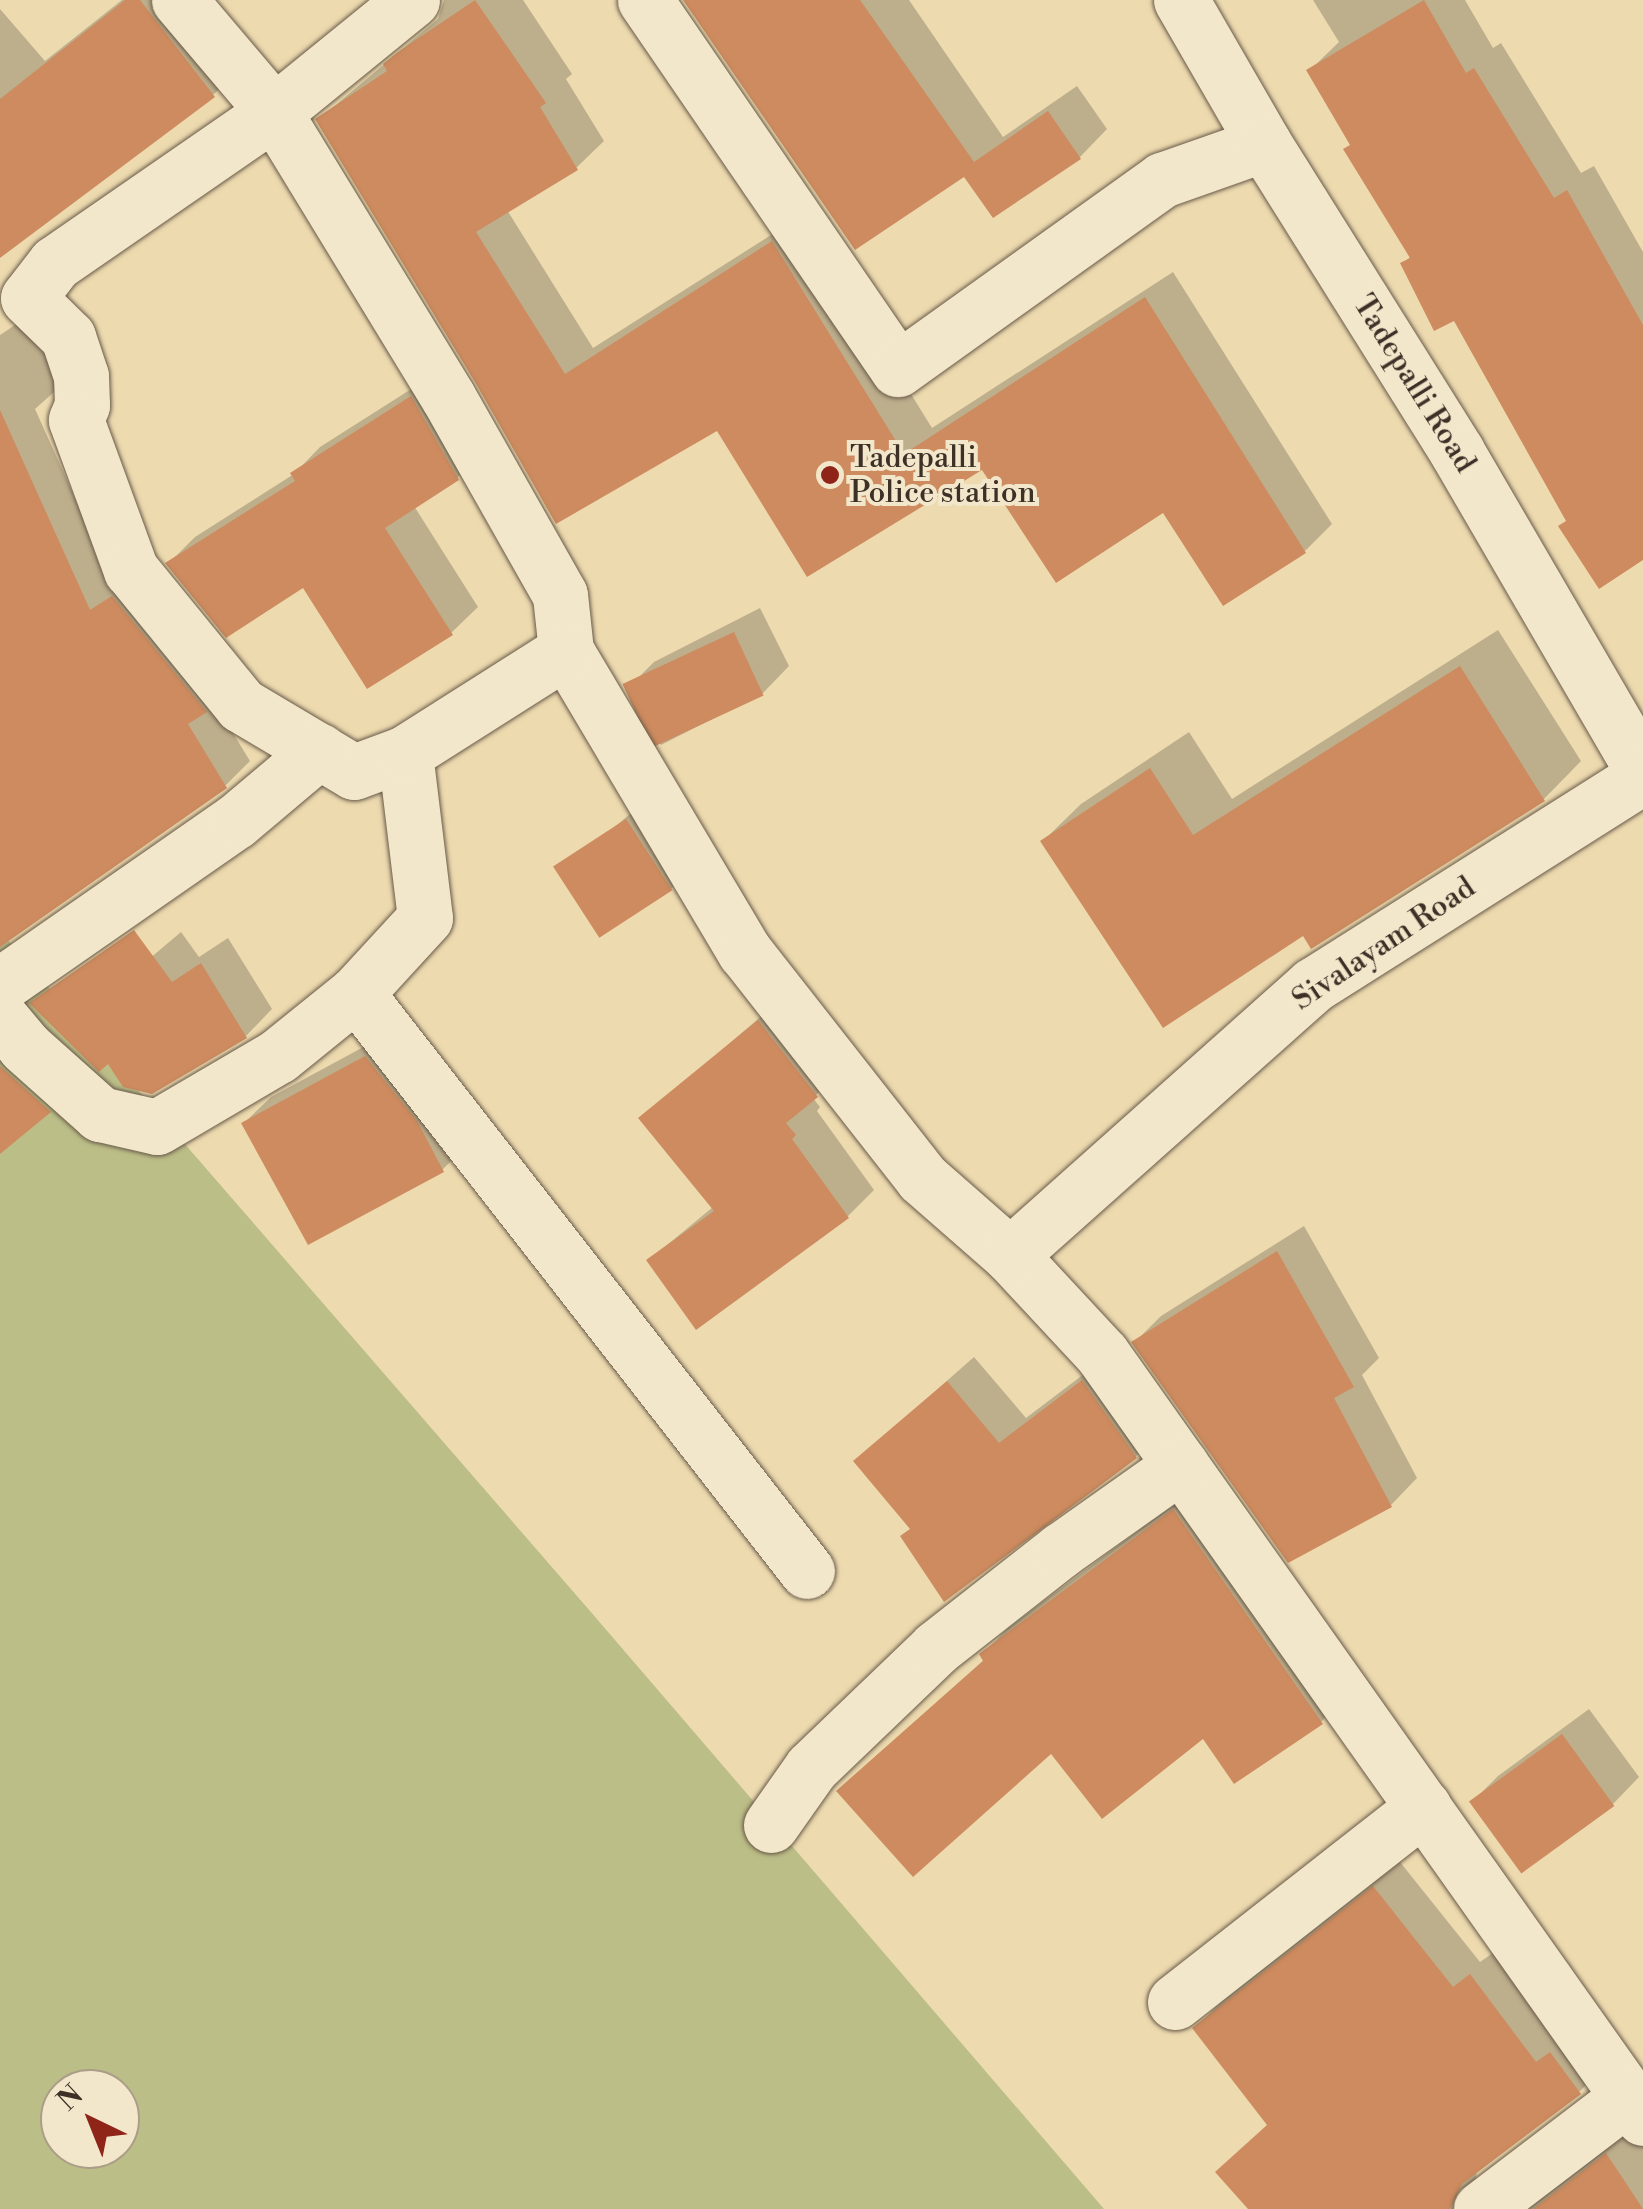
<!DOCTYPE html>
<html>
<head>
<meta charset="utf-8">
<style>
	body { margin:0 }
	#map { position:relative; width:1643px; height:2209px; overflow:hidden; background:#eddaaf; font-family:"Libre Bodoni",serif }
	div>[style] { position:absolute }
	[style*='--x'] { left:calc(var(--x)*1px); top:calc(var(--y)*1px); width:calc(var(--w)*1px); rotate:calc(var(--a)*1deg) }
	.green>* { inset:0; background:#bcbe88 }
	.shadow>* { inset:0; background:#0003 }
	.building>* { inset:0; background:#ce8b5f; transform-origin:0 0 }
	.roads { filter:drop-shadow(0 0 2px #685a49) drop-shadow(0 0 2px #685a49) }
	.minor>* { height:55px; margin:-27.5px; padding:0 27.5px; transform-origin:27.5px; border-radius:27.5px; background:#f3e7cb }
	.dots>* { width:28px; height:28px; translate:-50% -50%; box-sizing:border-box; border:5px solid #f3e7cb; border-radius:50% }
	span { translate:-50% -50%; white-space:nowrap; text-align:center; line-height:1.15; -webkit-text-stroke:8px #f3e7cb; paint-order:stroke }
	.street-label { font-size:30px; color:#3c3027 }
	.poi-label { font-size:30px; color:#3c3027 }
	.left { translate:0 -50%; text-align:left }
	.north { position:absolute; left:40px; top:2069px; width:100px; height:100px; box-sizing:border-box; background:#f3e7cb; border:2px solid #aa9e89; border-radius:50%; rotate:317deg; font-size:28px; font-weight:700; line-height:40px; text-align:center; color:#3c3027 }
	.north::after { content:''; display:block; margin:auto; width:35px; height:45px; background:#8f2418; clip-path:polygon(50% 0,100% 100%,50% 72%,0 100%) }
</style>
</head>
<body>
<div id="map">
	<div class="green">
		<i style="clip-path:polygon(evenodd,0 931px,590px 1611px,1104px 2209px,0 2209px,0 931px,60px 2089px,120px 2089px,120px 2149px,60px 2149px,60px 2089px)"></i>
	</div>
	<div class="shadow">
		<i style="clip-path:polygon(122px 0,186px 0,240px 69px,213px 95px,0 255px,0 9px,45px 61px)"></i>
		<i style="clip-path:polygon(444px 0,523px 0,572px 74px,566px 79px,604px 141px,576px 168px,507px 210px,593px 348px,801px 216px,932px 428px,1173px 272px,1332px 524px,1305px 551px,1224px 602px,1164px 509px,983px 466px,718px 428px,477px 380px,318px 120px,438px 19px)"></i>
		<i style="clip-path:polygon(686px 0,909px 0,1003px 137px,1077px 86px,1107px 129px,1080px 157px,993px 215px,965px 173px)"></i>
		<i style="clip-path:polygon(1313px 0,1465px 0,1493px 48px,1501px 43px,1581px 173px,1594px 166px,1643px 252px,1643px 557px,1568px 519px,1455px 318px,1403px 264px,1412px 255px,1309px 71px,1339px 42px)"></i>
		<i style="clip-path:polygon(30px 315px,72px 376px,35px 409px,115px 587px,214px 702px,250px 761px,225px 786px,0 944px,0 335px)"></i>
		<i style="clip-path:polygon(438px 372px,484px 451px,457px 478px,414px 506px,478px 607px,451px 633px,304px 585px,169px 563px,195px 537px,294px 474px,320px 447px)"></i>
		<i style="clip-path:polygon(760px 608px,789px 666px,763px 693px,661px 745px,628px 688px,654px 662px)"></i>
		<i style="clip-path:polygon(1498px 630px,1581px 761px,1544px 799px,1312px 946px,1303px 933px,1043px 841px,1081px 804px,1189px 732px,1232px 799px)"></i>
		<i style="clip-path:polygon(653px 795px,697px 863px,671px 889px,560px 872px)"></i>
		<i style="clip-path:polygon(181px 932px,199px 957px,228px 938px,272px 1009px,246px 1036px,151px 1091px,110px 992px)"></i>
		<i style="clip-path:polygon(786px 995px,843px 1068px,813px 1098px,820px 1107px,817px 1111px,874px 1190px,848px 1216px,649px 1260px,713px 1207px,641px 1119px)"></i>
		<i style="clip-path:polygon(393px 1031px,469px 1143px,442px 1170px,244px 1123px,271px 1097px)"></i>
		<i style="clip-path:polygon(1304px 1226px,1379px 1358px,1362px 1375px,1417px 1478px,1391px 1505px,1135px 1342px,1161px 1316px)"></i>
		<i style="clip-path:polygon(1109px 1355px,1162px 1429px,1136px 1456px,945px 1598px,912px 1527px,856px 1461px,974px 1357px,1026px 1418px)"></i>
		<i style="clip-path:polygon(1201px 1484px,1347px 1696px,1321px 1722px,866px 1765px,985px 1659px,982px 1655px,1008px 1628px)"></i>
		<i style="clip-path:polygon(1589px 1709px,1639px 1777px,1613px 1804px,1472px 1802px,1498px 1776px)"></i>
		<i style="clip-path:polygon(1400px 1862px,1480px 1962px,1497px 1950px,1605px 2066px,1579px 2092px,1477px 2170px,1475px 2185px,1491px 2209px,1251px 2209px,1269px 2124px,1195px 2028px,1221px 2002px)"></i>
		<i style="clip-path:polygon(1633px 2129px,1643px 2143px,1643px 2209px,1527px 2209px)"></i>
	</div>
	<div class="building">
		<i style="clip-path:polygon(125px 0,140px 0,215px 97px,0 258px,0 99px)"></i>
		<i style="clip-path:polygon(475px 0,546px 103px,540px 107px,578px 170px,476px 232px,565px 374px,772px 241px,904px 454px,1145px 297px,1306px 553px,1223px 606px,1163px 513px,1056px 583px,982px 470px,807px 577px,717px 431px,556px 524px,475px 382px,315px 119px,387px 71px,383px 64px,398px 52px)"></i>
		<i style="clip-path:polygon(683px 0,860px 0,974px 162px,1048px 111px,1081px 159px,993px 218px,964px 177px,855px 250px)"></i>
		<i style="clip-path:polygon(1424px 0,1466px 73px,1474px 68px,1554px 198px,1567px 190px,1643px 325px,1643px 560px,1599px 589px,1558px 526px,1566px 521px,1454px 321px,1434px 331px,1400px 263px,1410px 258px,1343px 149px,1350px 145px,1306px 70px)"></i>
		<i style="clip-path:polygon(411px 396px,459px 480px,385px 528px,453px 635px,367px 689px,303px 588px,226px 638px,165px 563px,295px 481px,290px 473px)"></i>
		<i style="clip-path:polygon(0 410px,90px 610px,112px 596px,207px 712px,188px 724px,227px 788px,0 947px)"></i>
		<i style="left:734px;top:632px;width:70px;height:123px;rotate:65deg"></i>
		<i style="clip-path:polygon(1460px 666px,1545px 801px,1311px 949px,1303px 936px,1163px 1028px,1040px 841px,1150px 768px,1193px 835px)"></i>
		<i style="left:626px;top:819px;width:85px;height:87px;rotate:57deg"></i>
		<i style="clip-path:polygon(134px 930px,172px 982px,201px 963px,247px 1038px,152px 1094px,123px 1087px,108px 1064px,99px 1072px,29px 1003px)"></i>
		<i style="clip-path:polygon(758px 1020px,818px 1097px,786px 1123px,796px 1135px,792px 1139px,849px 1218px,696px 1330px,646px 1260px,714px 1211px,638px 1118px)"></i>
		<i style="clip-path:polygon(365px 1056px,417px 1121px,444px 1172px,308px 1245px,241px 1123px)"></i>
		<i style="clip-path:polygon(0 1066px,51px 1112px,0 1154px)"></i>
		<i style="clip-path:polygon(1277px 1251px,1354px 1387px,1334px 1398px,1392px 1507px,1288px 1563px,1131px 1342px)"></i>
		<i style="clip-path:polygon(1082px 1380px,1137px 1458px,944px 1602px,900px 1536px,910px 1529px,853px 1461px,947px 1381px,999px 1443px)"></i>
		<i style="clip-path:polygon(1173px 1509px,1323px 1724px,1234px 1784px,1203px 1739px,1102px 1819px,1051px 1754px,913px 1877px,836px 1791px,983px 1661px,979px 1654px)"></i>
		<i style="left:1562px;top:1734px;width:89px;height:115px;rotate:54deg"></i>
		<i style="clip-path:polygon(1373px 1886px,1453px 1987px,1470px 1974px,1536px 2062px,1550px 2052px,1581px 2094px,1462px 2184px,1450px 2209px,1248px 2209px,1215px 2172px,1267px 2125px,1192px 2028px)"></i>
		<i style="clip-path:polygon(1606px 2153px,1643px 2209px,1533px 2209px)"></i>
	</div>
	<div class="roads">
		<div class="minor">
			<i style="--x:179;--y:0;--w:147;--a:49.7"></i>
			<i style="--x:274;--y:112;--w:334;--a:58.6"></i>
			<i style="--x:448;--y:397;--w:227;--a:60.5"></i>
			<i style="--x:560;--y:595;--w:56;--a:83.9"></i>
			<i style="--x:566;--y:651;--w:350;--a:59.3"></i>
			<i style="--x:745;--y:952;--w:287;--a:51.9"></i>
			<i style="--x:922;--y:1178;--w:117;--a:41.2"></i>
			<i style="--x:1010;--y:1255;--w:135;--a:47.1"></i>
			<i style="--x:1102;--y:1354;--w:936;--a:54.7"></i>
			<i style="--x:412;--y:0;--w:178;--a:140.9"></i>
			<i style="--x:274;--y:112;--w:266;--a:145.4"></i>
			<i style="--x:55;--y:263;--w:44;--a:127.6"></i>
			<i style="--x:28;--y:298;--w:56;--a:44.3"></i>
			<i style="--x:68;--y:337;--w:41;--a:71.6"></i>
			<i style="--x:81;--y:376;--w:29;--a:88"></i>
			<i style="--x:82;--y:405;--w:16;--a:112"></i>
			<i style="--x:76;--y:420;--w:160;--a:69.9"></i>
			<i style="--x:131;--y:570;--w:174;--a:50.8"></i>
			<i style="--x:241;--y:705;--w:131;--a:30.7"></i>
			<i style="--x:354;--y:772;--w:54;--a:-20.4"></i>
			<i style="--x:405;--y:753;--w:166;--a:83.1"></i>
			<i style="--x:425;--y:918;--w:102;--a:132.6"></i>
			<i style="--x:356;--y:993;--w:733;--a:52.04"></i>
			<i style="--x:645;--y:0;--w:447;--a:55.6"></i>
			<i style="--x:898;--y:369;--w:325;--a:-35.6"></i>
			<i style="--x:1162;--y:180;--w:108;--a:-19.4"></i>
			<i style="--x:1181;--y:0;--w:166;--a:60"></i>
			<i style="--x:1264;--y:144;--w:363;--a:57.9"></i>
			<i style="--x:1457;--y:452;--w:370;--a:59.8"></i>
			<i style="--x:405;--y:753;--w:191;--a:-32.4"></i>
			<i style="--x:0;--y:985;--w:287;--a:-34.8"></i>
			<i style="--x:236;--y:821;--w:109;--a:-40.1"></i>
			<i style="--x:0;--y:1017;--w:39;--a:50"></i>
			<i style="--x:25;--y:1047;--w:101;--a:41.8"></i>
			<i style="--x:100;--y:1114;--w:58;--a:12.8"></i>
			<i style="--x:157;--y:1127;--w:140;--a:-30.4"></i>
			<i style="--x:278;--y:1056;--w:100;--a:-38.9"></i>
			<i style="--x:1010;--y:1255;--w:406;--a:-41.7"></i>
			<i style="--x:1313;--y:985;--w:391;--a:-32.3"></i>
			<i style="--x:771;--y:1825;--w:70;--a:-54.9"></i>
			<i style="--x:811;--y:1768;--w:173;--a:-43.8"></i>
			<i style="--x:936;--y:1648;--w:159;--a:-38.1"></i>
			<i style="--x:1061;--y:1550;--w:147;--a:-35.3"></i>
			<i style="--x:1175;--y:2002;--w:316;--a:-38.1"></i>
			<i style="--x:1481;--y:2209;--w:185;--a:-37.3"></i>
		</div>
	</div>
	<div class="dots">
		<i style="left:830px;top:475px;background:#8f2418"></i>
	</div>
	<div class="street-label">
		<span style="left:1414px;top:384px;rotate:58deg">Tadepalli Road</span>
		<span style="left:1384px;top:944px;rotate:-34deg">Sivalayam Road</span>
	</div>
	<div class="poi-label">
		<span class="left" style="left:850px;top:475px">Tadepalli<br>Police station</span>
	</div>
	<div class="north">N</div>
</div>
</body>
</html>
